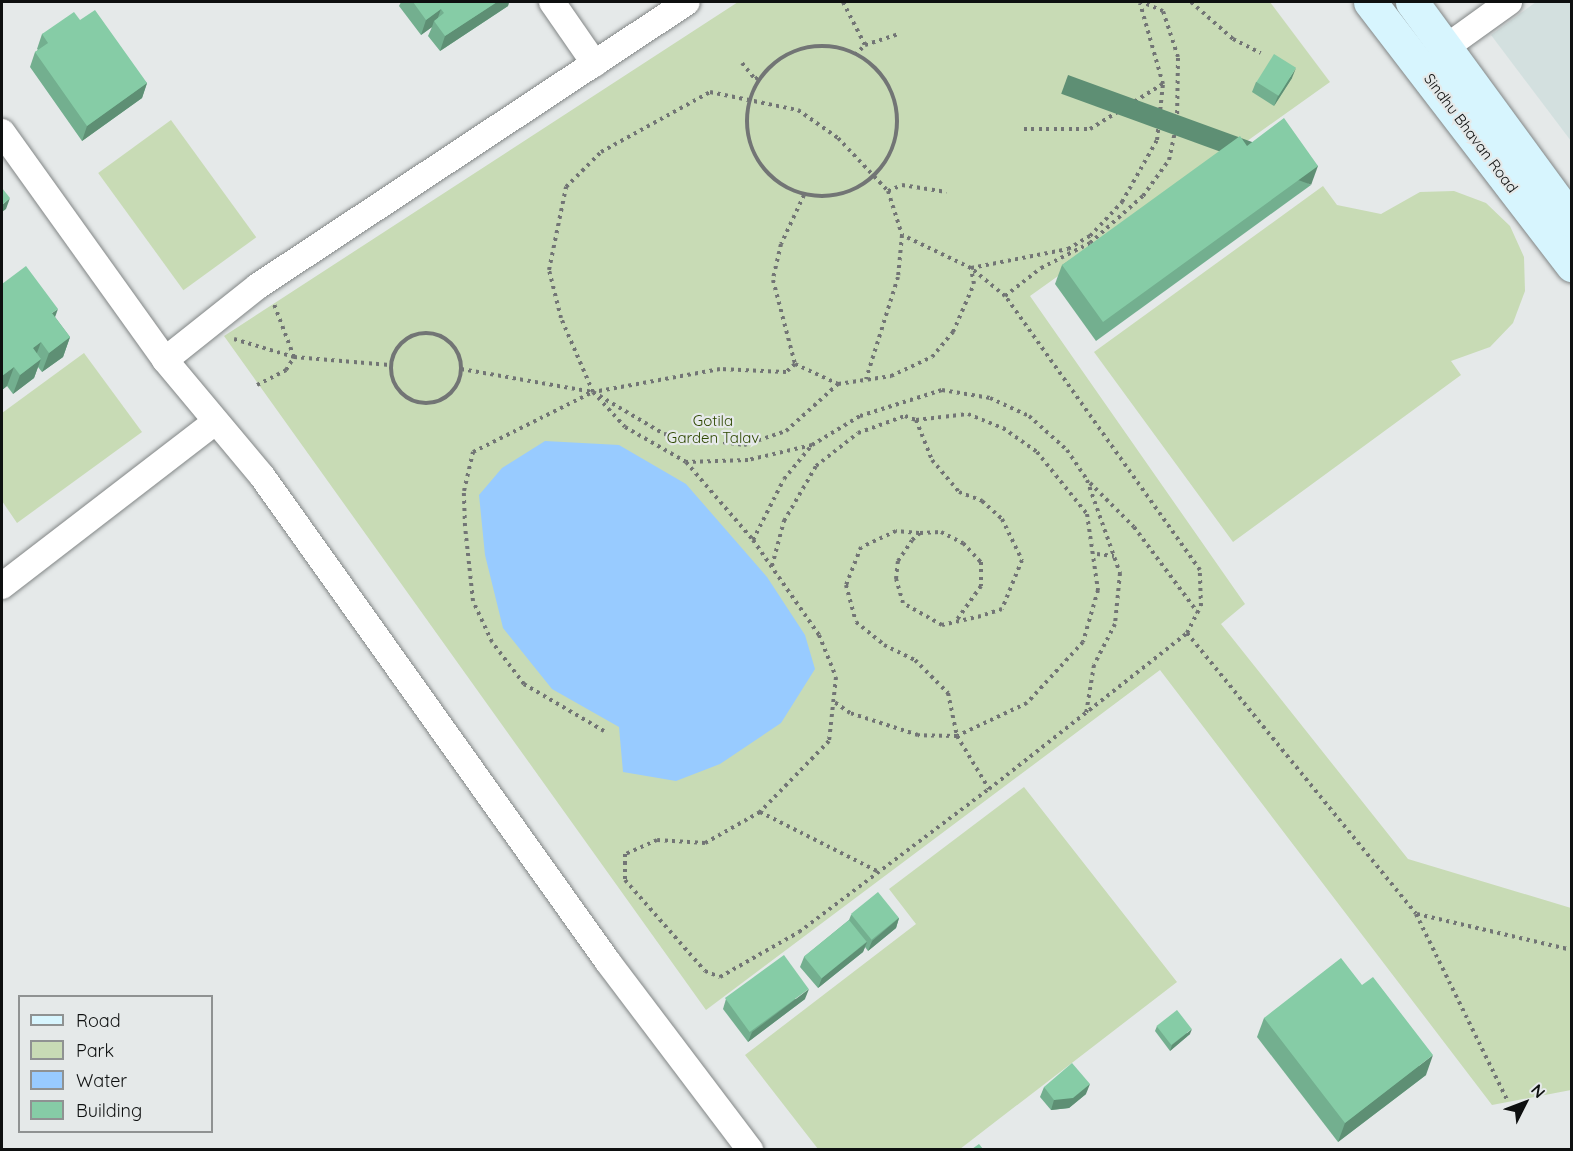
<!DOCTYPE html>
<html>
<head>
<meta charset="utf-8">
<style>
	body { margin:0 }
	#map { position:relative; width:1573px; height:1151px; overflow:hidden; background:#e5e9e9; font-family:Quicksand,sans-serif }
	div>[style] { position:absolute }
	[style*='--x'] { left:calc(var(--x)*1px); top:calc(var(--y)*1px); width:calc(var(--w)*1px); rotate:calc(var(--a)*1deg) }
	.built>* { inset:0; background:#d3e0df }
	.green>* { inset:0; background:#c8dbb5; transform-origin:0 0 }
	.water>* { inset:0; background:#98cbff }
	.path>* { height:4px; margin-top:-2px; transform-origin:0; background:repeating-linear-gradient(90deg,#727575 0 3px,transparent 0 7.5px) }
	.path>.ring { margin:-2px; padding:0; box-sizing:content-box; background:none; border:4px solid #727575; border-radius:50% }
	.roads { filter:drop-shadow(0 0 2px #828686) drop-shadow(0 0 2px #828686) }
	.minor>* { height:26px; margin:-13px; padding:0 13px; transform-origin:13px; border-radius:13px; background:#fff }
	.secondary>* { height:33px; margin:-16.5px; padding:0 16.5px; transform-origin:16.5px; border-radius:16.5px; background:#d7f5fe }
	.wall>* { inset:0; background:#73af8f }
	.shaded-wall>* { inset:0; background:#5e8f74; transform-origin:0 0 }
	.building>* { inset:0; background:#86cca6; transform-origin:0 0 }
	span { translate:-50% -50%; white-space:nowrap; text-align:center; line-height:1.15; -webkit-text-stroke:4.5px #e5e9e9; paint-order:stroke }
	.street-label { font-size:15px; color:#0e1010 }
	.park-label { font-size:15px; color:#2e4801 }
	.frame { position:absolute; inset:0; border:3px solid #0e1010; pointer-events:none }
	.legend { position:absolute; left:18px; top:995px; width:195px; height:138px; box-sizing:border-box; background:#e5e9e9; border:2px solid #8f9292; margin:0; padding:8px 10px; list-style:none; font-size:18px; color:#0e1010 }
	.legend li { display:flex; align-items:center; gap:12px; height:30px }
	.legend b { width:30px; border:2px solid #8f9292 }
	.north { position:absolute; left:1495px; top:1073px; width:60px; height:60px; -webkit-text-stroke:4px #e5e9e9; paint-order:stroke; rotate:48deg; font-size:16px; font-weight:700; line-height:24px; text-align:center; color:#0e1010 }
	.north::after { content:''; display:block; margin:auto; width:21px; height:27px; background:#0e1010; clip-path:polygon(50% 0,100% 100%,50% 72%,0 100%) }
</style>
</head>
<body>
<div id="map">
	<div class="built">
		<i style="clip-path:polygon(1536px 2px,1571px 2px,1571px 141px,1491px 35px)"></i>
	</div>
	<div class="green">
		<i style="clip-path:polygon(738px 2px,1270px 2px,1330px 82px,1030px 296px,1245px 604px,1221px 624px,1408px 859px,1571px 908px,1571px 1090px,1492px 1105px,1160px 670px,706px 1010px,224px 336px)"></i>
		<i style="left:171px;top:120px;width:145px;height:90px;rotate:54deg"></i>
		<i style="clip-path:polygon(1323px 186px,1337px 205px,1381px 214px,1420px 192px,1454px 191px,1486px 203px,1510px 226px,1524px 257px,1525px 291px,1513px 323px,1490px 347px,1451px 361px,1461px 375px,1233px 542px,1094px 352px)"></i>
		<i style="clip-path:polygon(84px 353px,142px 432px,17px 523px,2px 501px,2px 413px)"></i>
		<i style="clip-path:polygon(1024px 787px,1177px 982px,960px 1149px,818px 1149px,745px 1055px,916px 924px,889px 889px)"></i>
	</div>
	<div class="water">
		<i style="clip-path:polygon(545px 441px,619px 445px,686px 484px,767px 577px,805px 635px,815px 669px,781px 723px,720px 764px,676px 781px,623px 772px,619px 727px,552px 689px,503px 628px,485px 555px,479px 495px,502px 468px)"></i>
	</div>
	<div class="path">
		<i style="--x:843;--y:2;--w:48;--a:62.9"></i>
		<i style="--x:865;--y:45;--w:35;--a:-18"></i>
		<i style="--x:1191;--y:2;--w:56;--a:41.4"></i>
		<i style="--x:1233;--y:39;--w:31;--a:27"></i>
		<i class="ring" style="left:747px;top:46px;width:146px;height:146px"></i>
		<i style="--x:855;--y:55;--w:14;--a:-45"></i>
		<i style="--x:742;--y:63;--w:21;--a:51"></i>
		<i style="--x:755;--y:79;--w:7;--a:-27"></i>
		<i style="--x:1024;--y:129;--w:66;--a:0"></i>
		<i style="--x:1090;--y:129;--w:86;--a:-31.7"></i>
		<i style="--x:1163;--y:84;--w:84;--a:-105.9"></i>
		<i style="--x:888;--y:191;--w:46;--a:72.3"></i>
		<i style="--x:804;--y:195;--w:54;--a:115.1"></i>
		<i style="--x:781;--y:244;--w:37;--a:103"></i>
		<i style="--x:773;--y:280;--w:87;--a:75.3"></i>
		<i style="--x:795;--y:364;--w:12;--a:138"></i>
		<i style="--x:786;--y:372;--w:66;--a:-177.4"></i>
		<i style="--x:720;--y:369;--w:129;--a:169.7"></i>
		<i style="--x:593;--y:392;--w:81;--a:-113.4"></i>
		<i style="--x:561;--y:318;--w:49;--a:-104"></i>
		<i style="--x:549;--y:270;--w:85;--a:-78.4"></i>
		<i style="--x:566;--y:187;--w:49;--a:-45"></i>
		<i style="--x:601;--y:152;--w:124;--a:-28.8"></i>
		<i style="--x:710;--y:92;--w:90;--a:11.6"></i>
		<i style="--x:798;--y:110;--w:49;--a:35"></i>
		<i style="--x:838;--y:138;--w:73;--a:46.7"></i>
		<i style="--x:888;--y:191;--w:15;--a:-23"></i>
		<i style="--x:902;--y:185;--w:45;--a:9"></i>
		<i style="--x:1005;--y:296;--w:46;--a:-37.9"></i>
		<i style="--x:1041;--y:268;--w:55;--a:-27"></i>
		<i style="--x:1090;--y:243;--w:71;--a:-41.6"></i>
		<i style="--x:1143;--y:196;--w:44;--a:-54.2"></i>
		<i style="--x:1169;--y:160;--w:40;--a:-78"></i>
		<i style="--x:1177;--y:121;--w:64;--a:-89.1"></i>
		<i style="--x:1178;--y:57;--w:48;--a:-108.1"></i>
		<i style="--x:1163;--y:11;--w:23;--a:-157"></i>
		<i class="ring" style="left:391px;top:333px;width:66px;height:66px"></i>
		<i style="--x:234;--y:339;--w:63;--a:16.7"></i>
		<i style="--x:294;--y:357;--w:96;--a:4.8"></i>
		<i style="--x:795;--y:364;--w:47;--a:24.9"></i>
		<i style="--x:461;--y:369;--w:134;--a:9.9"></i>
		<i style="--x:593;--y:392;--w:47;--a:47.6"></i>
		<i style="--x:625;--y:427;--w:70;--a:29.8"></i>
		<i style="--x:686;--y:462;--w:103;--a:49.3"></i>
		<i style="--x:753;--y:540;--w:68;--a:-63.1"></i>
		<i style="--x:784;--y:479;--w:44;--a:-50.5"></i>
		<i style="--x:812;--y:445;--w:66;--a:166.8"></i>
		<i style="--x:748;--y:460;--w:62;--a:178.2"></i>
		<i style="--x:257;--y:385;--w:33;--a:-27"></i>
		<i style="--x:286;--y:370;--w:15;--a:-58"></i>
		<i style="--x:294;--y:357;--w:57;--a:-110.7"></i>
		<i style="--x:916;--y:420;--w:43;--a:68.2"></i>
		<i style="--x:932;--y:460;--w:42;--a:49.8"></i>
		<i style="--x:959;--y:492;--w:25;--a:21"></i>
		<i style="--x:982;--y:501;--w:27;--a:42"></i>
		<i style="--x:1002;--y:519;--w:46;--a:64"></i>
		<i style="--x:1022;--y:560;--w:53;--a:112.2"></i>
		<i style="--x:1002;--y:609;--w:22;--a:162"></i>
		<i style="--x:981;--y:616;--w:40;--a:167"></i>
		<i style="--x:942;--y:625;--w:45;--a:-150.6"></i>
		<i style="--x:903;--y:603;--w:25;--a:-106"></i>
		<i style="--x:896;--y:579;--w:18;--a:-84"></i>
		<i style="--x:898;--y:561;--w:25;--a:-56"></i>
		<i style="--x:912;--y:540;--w:11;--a:-41"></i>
		<i style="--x:920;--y:533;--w:21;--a:-3"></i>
		<i style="--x:941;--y:532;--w:25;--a:27"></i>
		<i style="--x:963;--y:543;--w:26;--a:47"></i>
		<i style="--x:981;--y:562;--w:24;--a:90"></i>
		<i style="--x:981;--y:586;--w:43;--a:125.5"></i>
		<i style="--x:812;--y:445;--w:56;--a:-31.1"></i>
		<i style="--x:860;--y:416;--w:86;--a:-17.6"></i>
		<i style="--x:942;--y:390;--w:49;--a:9.5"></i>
		<i style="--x:990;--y:398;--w:43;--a:24.8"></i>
		<i style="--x:1029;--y:416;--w:51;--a:41.8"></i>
		<i style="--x:1067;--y:450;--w:36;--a:56"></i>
		<i style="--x:1087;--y:480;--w:99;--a:70.5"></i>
		<i style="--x:1120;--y:573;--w:51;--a:95.6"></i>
		<i style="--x:1115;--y:624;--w:46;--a:117.1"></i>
		<i style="--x:1094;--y:665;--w:50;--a:99.3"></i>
		<i style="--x:1090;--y:483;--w:62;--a:45"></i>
		<i style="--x:1134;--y:527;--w:107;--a:53.3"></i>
		<i style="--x:919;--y:533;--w:23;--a:-175"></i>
		<i style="--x:896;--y:531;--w:38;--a:155"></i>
		<i style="--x:861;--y:547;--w:41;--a:111.5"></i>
		<i style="--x:846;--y:585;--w:38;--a:75"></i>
		<i style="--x:856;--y:622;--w:36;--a:39"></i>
		<i style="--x:884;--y:645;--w:34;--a:26"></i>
		<i style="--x:915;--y:660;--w:47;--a:45"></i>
		<i style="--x:948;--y:693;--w:44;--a:78.2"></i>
		<i style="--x:957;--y:736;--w:62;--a:58.9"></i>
		<i style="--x:753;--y:540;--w:116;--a:55.2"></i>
		<i style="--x:819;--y:635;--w:45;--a:68"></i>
		<i style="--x:836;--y:677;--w:64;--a:96.2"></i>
		<i style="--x:829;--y:741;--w:99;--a:134.2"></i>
		<i style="--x:760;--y:812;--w:63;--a:150.6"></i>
		<i style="--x:705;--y:843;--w:48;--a:-176.4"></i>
		<i style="--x:657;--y:840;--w:35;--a:156"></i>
		<i style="--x:625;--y:854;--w:26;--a:90"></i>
		<i style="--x:625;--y:880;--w:121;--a:48.7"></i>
		<i style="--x:705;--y:971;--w:16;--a:22"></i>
		<i style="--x:720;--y:977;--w:91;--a:-29.7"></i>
		<i style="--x:799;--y:932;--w:238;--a:-37"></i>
		<i style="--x:989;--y:789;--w:252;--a:-38.2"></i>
		<i style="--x:1187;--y:633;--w:30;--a:-63"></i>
		<i style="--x:1201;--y:606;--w:36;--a:-92"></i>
		<i style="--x:1200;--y:570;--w:336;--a:-125.4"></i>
		<i style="--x:1005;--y:296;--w:44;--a:-140.5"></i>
		<i style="--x:971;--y:268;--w:99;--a:-11.1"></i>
		<i style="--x:1068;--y:249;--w:26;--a:-31"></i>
		<i style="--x:1090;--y:236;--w:47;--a:-46.7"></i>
		<i style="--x:1122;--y:202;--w:71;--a:-60.6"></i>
		<i style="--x:1157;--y:140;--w:56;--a:-83.9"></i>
		<i style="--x:1097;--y:554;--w:17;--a:7"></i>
		<i style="--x:772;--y:566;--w:47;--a:-75.1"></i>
		<i style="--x:784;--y:521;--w:64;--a:-59.8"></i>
		<i style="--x:816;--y:466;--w:53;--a:-38.2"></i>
		<i style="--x:858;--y:433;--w:50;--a:-19.9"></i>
		<i style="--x:905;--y:416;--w:12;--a:20"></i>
		<i style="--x:916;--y:420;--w:52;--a:-6.6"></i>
		<i style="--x:968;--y:414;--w:38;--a:22"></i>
		<i style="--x:1003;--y:428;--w:42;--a:35.2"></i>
		<i style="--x:1037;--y:452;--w:80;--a:51.1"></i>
		<i style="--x:1087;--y:514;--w:77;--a:81.8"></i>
		<i style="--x:1098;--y:590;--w:54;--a:106.1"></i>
		<i style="--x:1083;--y:642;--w:83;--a:132.6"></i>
		<i style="--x:1027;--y:703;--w:77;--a:154.8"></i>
		<i style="--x:957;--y:736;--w:39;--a:-179"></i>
		<i style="--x:918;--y:735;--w:71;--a:-162.1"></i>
		<i style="--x:850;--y:713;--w:21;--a:-145"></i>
		<i style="--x:1187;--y:633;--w:362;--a:50.8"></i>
		<i style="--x:1416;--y:914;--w:209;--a:63.9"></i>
		<i style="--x:604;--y:731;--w:93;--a:-149.6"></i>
		<i style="--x:524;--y:684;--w:53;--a:-127.3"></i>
		<i style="--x:492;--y:642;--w:45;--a:-114.9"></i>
		<i style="--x:473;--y:601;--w:75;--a:-96.1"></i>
		<i style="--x:465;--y:526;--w:35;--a:-92"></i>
		<i style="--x:464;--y:491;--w:40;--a:-77"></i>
		<i style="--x:473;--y:452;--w:134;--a:-26.6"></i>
		<i style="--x:593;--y:392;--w:82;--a:30.6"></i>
		<i style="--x:664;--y:434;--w:81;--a:7.8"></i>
		<i style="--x:744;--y:445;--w:44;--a:-18.4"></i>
		<i style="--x:786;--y:431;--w:70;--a:-42.1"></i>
		<i style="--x:838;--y:384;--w:54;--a:-8.6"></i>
		<i style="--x:891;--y:376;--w:45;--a:-24.9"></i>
		<i style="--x:932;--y:357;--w:33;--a:-50"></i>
		<i style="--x:953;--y:332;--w:52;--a:-66.4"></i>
		<i style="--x:974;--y:284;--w:16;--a:-101"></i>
		<i style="--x:971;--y:268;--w:76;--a:-154.4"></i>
		<i style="--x:902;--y:235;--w:42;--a:95.4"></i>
		<i style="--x:898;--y:277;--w:107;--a:107.4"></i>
		<i style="--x:760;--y:812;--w:131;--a:26.8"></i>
		<i style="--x:1417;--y:914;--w:159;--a:13.1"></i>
	</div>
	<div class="roads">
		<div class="minor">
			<i style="--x:552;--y:2;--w:75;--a:55.3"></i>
			<i style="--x:1445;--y:48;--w:79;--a:-35.7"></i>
			<i style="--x:2;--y:132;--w:280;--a:54.4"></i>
			<i style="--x:165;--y:360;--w:151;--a:50.1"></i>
			<i style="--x:262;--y:476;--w:597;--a:54.55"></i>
			<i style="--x:608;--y:962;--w:236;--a:52.9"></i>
			<i style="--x:165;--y:360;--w:119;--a:-38.5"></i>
			<i style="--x:258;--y:286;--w:514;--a:-33.5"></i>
			<i style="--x:2;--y:586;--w:269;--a:-37.6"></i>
		</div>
		<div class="secondary">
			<i style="--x:1370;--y:2;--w:332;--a:52.5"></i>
			<i style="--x:1412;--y:2;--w:271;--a:53.8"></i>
		</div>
	</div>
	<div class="wall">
		<i style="clip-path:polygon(401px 2px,509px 2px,508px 6px,440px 51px,428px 36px,432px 27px,421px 35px,399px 6px)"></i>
		<i style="clip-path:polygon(80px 20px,147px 83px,142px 98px,82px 141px,30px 67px,35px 52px,38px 50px,37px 49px,42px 34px)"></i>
		<i style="clip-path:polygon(1292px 78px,1274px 106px,1252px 92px,1256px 82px)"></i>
		<i style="clip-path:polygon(1247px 146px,1311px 185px,1096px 341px,1055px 284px,1062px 265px)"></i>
		<i style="clip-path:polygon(2px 284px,55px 317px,70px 337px,63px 357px,42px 372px,38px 367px,34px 378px,13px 394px,7px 386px,2px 390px)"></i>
		<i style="clip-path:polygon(851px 915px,899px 918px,896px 928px,868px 951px,865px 947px,863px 952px,818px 988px,800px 967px,804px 957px,849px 920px)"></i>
		<i style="clip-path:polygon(1362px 985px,1426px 1075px,1338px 1142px,1257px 1037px,1264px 1018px)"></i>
		<i style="clip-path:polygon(726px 999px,805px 999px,748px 1042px,723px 1009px)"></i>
		<i style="clip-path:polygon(1157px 1026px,1190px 1034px,1170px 1051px,1155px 1031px)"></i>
		<i style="clip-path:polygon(1044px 1087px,1086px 1094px,1069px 1108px,1051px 1110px,1040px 1097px)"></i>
	</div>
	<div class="shaded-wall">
		<i style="clip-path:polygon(497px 2px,509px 2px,508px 6px,440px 51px,445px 36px)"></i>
		<i style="clip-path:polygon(441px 9px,436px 23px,434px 21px,432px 27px,421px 35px,426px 20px)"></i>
		<i style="clip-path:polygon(1296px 68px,1292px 78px,1274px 106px,1278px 96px)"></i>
		<i style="clip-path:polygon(147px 83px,142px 98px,82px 141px,87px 126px)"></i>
		<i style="left:1318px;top:166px;width:20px;height:266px;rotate:110deg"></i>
		<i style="clip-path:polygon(10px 198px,6px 209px,2px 212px,2px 205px)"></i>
		<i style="clip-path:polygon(58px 309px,51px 328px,52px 313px)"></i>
		<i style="clip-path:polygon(70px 337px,63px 357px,42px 372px,49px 353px)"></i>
		<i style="clip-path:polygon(41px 342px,34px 361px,33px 348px)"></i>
		<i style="clip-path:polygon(41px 359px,34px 378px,13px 394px,20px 375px)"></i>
		<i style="clip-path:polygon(14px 367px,7px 386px,2px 390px,2px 376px)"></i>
		<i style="clip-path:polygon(899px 918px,896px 928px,868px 951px,872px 941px)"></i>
		<i style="clip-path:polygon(867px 942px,863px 952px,818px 988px,822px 978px)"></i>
		<i style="clip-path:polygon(809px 989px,805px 999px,748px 1042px,752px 1032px)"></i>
		<i style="clip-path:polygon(1192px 1029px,1190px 1034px,1170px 1051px,1172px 1045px)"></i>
		<i style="clip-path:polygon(1433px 1055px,1426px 1075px,1338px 1142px,1345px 1123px)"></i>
		<i style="clip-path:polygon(1090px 1084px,1086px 1094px,1069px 1108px,1051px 1110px,1054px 1100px)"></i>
	</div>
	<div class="building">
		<i style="clip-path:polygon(413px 2px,497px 2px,445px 36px,434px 21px,444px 13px,441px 9px,426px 20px)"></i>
		<i style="clip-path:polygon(95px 10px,147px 83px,87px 126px,35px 52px,48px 43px,42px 34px,74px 12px,80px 20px)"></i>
		<i style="left:1274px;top:54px;width:26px;height:33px;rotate:32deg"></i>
		<i style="clip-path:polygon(1284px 118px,1318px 166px,1103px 322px,1062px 265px,1240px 136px,1247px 146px)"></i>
		<i style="clip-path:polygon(2px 188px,10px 198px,2px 205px)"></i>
		<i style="clip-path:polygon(26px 266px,58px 309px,52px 313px,70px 337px,49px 353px,41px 342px,33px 348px,41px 359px,20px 375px,14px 367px,2px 376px,2px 284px)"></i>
		<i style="left:878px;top:892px;width:33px;height:35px;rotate:51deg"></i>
		<i style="left:849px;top:920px;width:28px;height:58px;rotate:51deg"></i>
		<i style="left:784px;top:955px;width:42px;height:73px;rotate:54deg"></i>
		<i style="clip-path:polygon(1341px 958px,1362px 985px,1373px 977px,1433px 1055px,1345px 1123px,1264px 1018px)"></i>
		<i style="left:1177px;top:1010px;width:24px;height:26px;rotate:52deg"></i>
		<i style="clip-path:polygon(1072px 1063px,1090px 1084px,1073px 1098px,1054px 1100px,1044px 1087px)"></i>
		<i style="clip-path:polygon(979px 1144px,983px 1149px,972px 1149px)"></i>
	</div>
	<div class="street-label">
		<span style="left:1471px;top:133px;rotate:53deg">Sindhu Bhavan Road</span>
	</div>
	<div class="park-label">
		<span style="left:713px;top:429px">Gotila<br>Garden Talav</span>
	</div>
	<div class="frame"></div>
	<ul class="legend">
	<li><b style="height:8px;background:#d7f5fe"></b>Road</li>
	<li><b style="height:16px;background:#c8dbb5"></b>Park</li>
	<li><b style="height:16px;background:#98cbff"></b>Water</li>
	<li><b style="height:16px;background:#86cca6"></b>Building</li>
	</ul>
	<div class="north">N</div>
</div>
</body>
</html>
